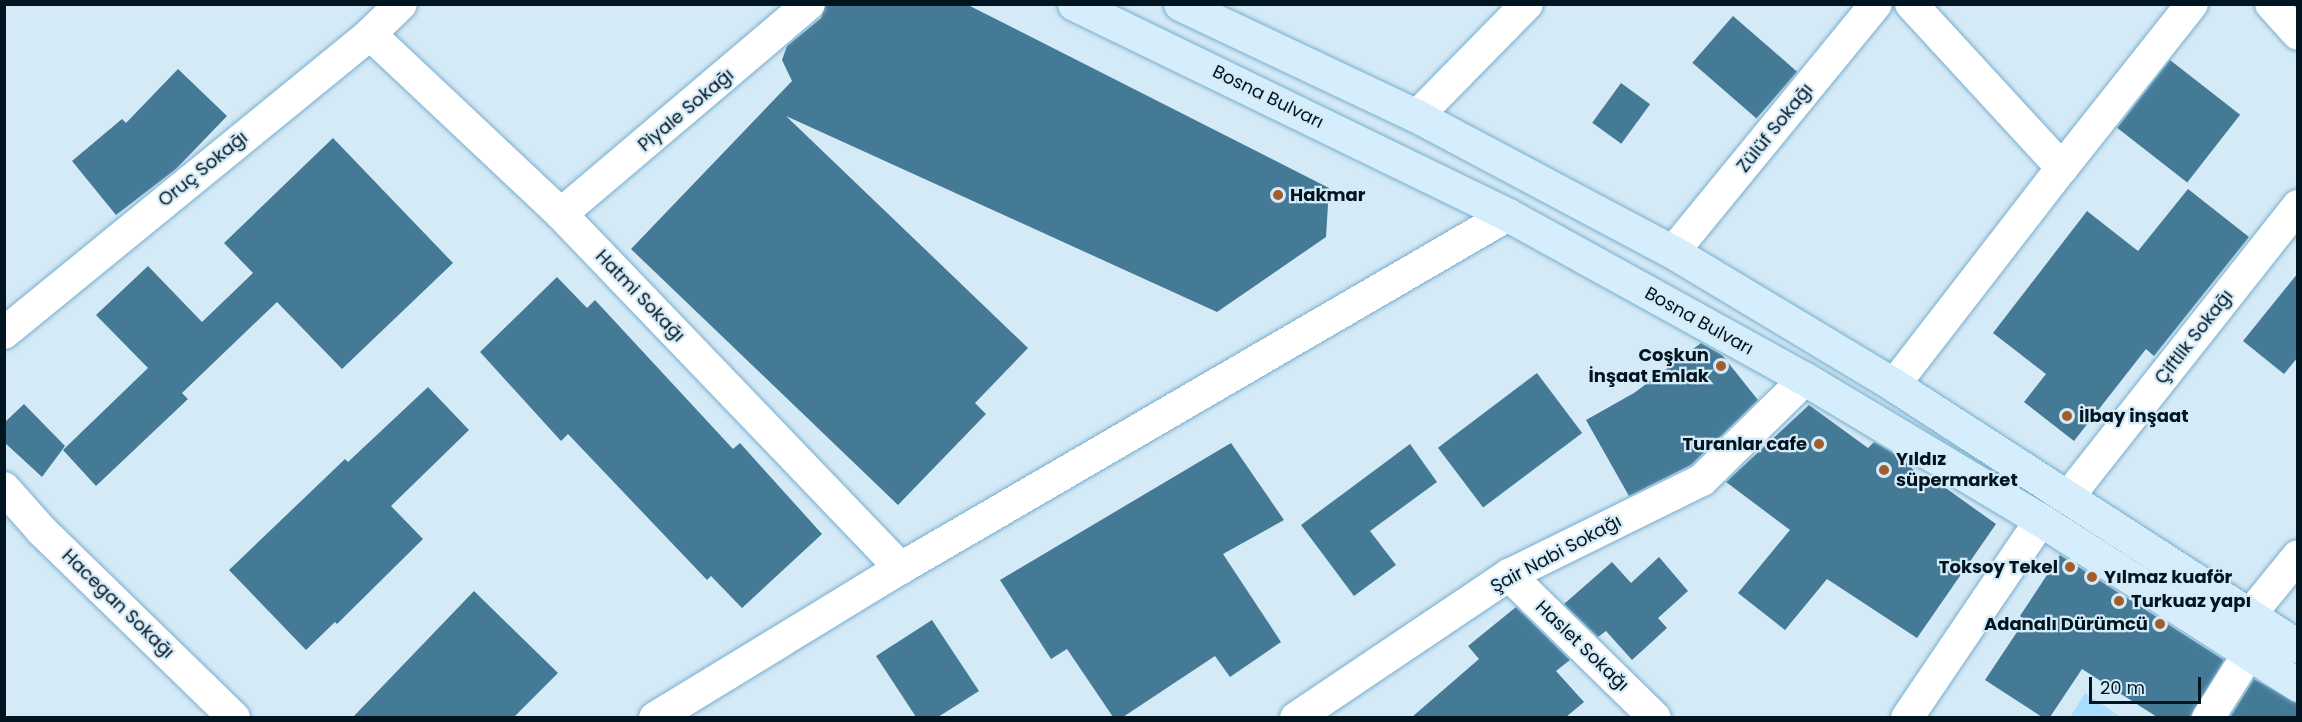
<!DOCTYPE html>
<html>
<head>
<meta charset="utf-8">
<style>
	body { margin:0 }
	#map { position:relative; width:2302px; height:722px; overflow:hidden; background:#d5eaf7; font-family:Poppins,sans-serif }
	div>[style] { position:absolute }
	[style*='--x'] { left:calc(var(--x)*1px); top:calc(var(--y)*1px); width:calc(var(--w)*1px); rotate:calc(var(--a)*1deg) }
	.green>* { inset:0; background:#aadefd }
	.building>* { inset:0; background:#457a97; transform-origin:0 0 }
	.roads { filter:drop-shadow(0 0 2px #78aecd) drop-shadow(0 0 2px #78aecd) }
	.street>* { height:32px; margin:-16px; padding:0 16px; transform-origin:16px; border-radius:16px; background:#fff }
	.secondary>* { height:33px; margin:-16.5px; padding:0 16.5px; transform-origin:16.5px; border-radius:16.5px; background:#d6eefb }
	.dots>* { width:16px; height:16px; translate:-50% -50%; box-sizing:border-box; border:3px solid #d5eaf7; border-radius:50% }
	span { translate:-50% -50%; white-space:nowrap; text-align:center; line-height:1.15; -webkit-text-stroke:4.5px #d5eaf7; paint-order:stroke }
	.street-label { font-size:18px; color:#011520 }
	.poi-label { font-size:18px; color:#011520; font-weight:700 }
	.left { translate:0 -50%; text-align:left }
	.right { translate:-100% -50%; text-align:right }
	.frame { position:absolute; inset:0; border:6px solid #011520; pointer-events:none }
	.scale { position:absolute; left:2089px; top:677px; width:112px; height:27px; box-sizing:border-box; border:3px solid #011520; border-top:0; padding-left:8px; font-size:18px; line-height:21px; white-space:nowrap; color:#011520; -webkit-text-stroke:4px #d5eaf7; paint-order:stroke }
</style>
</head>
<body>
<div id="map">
	<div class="green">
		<i style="clip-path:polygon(2085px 693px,2121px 717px,2070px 717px)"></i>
	</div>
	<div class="building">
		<i style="clip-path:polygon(826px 4px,966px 4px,1329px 188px,1326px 237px,1217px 312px,786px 116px,1028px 348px,975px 403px,986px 414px,898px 505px,631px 249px,792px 81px,782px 60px,787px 46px,821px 18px)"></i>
		<i style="left:1733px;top:16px;width:85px;height:62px;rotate:41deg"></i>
		<i style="left:2170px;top:60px;width:89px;height:86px;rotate:38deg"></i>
		<i style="clip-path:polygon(178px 69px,227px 116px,176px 169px,116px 215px,72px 161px,122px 119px,126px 123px)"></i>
		<i style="left:1621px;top:83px;width:36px;height:49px;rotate:36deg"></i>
		<i style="clip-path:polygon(333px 138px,453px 263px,342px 369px,277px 302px,182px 393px,188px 399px,96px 486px,63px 450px,148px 368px,96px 315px,148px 266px,202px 322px,253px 273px,224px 243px)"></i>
		<i style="clip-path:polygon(2188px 189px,2249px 237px,2154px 356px,2146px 349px,2074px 441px,2024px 402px,2046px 374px,1993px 333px,2087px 211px,2138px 251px)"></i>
		<i style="clip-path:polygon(2298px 273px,2298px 357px,2284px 374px,2243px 341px)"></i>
		<i style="clip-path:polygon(557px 277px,587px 308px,595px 300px,733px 449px,740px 443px,822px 534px,742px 608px,711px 576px,707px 580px,568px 434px,561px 441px,480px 352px)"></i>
		<i style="clip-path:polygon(1701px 343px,1722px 355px,1758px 400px,1691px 465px,1629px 496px,1586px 420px,1634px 393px)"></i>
		<i style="left:1537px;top:373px;width:75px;height:124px;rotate:53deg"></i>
		<i style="clip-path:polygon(428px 387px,469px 430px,391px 506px,423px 539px,337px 624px,335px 622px,306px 650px,229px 570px,345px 459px,348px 462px)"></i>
		<i style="clip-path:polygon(24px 404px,65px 446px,42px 477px,4px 442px,4px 423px)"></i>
		<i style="clip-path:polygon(1809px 405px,1868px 448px,1874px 442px,1900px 457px,1925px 481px,1929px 476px,1996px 524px,1917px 638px,1827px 579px,1785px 630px,1738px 593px,1790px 530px,1726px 482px)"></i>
		<i style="clip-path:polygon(1231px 443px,1284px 520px,1223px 554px,1281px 642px,1230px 677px,1215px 656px,1123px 717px,1113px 717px,1067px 649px,1051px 659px,1000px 580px)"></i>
		<i style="clip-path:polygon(1410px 444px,1437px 482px,1370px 531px,1396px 565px,1354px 596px,1301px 525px)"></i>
		<i style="clip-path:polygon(2060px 555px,2224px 660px,2190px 717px,2157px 717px,2082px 669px,2050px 717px,2042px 717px,1985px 680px,2025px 620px,2020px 616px)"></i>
		<i style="clip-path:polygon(1659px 557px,1688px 591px,1658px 618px,1667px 628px,1632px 660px,1606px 631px,1598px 637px,1564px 604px,1612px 562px,1631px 583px)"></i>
		<i style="clip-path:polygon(474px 591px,558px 673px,514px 717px,353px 717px)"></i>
		<i style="clip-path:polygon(1516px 607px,1570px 660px,1556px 671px,1584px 702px,1566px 717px,1412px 717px,1479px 659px,1468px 646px)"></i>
		<i style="clip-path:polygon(932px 620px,979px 691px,938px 717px,916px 717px,876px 656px)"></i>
		<i style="clip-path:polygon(2254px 679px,2298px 704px,2298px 717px,2230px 717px)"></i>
	</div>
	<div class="roads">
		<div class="street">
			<i style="--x:2271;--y:4;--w:40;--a:48"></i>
			<i style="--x:370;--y:34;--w:262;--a:43.3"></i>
			<i style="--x:561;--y:214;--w:491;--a:46.2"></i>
			<i style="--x:1417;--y:116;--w:157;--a:-45.5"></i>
			<i style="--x:2062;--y:168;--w:209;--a:-51.6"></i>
			<i style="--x:561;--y:214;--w:325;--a:-40.3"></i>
			<i style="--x:1673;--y:252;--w:320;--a:-50.7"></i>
			<i style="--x:4;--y:333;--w:473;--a:-39.2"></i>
			<i style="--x:370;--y:34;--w:43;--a:-44.1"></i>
			<i style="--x:1894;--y:385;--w:274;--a:-52.3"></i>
			<i style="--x:2062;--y:168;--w:223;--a:-132.6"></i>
			<i style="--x:4;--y:488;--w:57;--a:48.5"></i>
			<i style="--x:42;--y:531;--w:268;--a:44.2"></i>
			<i style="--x:2068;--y:497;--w:371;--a:-51.7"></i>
			<i style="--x:1509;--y:575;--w:204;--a:44.4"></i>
			<i style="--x:2249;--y:616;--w:77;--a:-50.8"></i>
			<i style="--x:655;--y:718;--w:288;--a:-31.4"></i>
			<i style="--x:901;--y:568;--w:702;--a:-30.18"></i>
			<i style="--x:1296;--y:718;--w:257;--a:-33.9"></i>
			<i style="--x:1509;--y:575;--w:215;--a:-26.2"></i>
			<i style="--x:1702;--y:480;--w:144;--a:-44.4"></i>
			<i style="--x:1907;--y:718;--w:239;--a:-55.9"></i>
			<i style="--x:2208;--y:718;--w:78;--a:-57.5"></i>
		</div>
		<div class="secondary">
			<i style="--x:1074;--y:4;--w:483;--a:25.9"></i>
			<i style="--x:1508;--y:215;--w:339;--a:28.9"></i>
			<i style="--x:1805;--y:379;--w:275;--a:30.9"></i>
			<i style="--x:2041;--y:520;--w:305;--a:32.7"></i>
			<i style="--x:1180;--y:4;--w:262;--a:25.3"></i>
			<i style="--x:1417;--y:116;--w:290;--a:28"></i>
			<i style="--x:1673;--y:252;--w:258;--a:31"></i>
			<i style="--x:1894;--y:385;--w:481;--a:32.9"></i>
		</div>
	</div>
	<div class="dots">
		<i style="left:1278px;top:195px;background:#a15e2c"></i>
		<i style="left:1721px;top:366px;background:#a15e2c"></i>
		<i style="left:2067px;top:416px;background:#a15e2c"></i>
		<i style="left:1819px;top:444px;background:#a15e2c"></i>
		<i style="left:1884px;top:470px;background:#a15e2c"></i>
		<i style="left:2070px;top:567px;background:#a15e2c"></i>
		<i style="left:2092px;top:577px;background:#a15e2c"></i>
		<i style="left:2119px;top:601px;background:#a15e2c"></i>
		<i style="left:2160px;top:624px;background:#a15e2c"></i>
	</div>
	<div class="street-label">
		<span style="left:1268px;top:97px;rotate:26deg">Bosna Bulvarı</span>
		<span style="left:686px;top:110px;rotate:-40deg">Piyale Sokağı</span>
		<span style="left:1775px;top:128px;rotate:-51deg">Zülüf Sokağı</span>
		<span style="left:203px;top:169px;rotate:-39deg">Oruç Sokağı</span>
		<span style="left:640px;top:296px;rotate:46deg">Hatmi Sokağı</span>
		<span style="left:1699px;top:321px;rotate:29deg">Bosna Bulvarı</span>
		<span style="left:2194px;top:337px;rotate:-52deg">Çiftlik Sokağı</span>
		<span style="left:1556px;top:554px;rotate:-28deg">Şair Nabi Sokağı</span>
		<span style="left:118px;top:604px;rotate:44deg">Hacegan Sokağı</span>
		<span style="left:1582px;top:646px;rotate:44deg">Haslet Sokağı</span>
	</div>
	<div class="poi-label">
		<span class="left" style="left:1290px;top:195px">Hakmar</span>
		<span class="right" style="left:1709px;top:366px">Coşkun<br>İnşaat Emlak</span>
		<span class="left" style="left:2079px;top:416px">İlbay inşaat</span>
		<span class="right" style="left:1807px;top:444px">Turanlar cafe</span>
		<span class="left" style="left:1896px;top:470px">Yıldız<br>süpermarket</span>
		<span class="right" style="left:2058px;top:567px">Toksoy Tekel</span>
		<span class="left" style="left:2104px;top:577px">Yılmaz kuaför</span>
		<span class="left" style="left:2131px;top:601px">Turkuaz yapı</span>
		<span class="right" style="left:2148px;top:624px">Adanalı Dürümcü</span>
	</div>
	<div class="frame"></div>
	<div class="scale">20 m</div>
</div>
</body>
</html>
